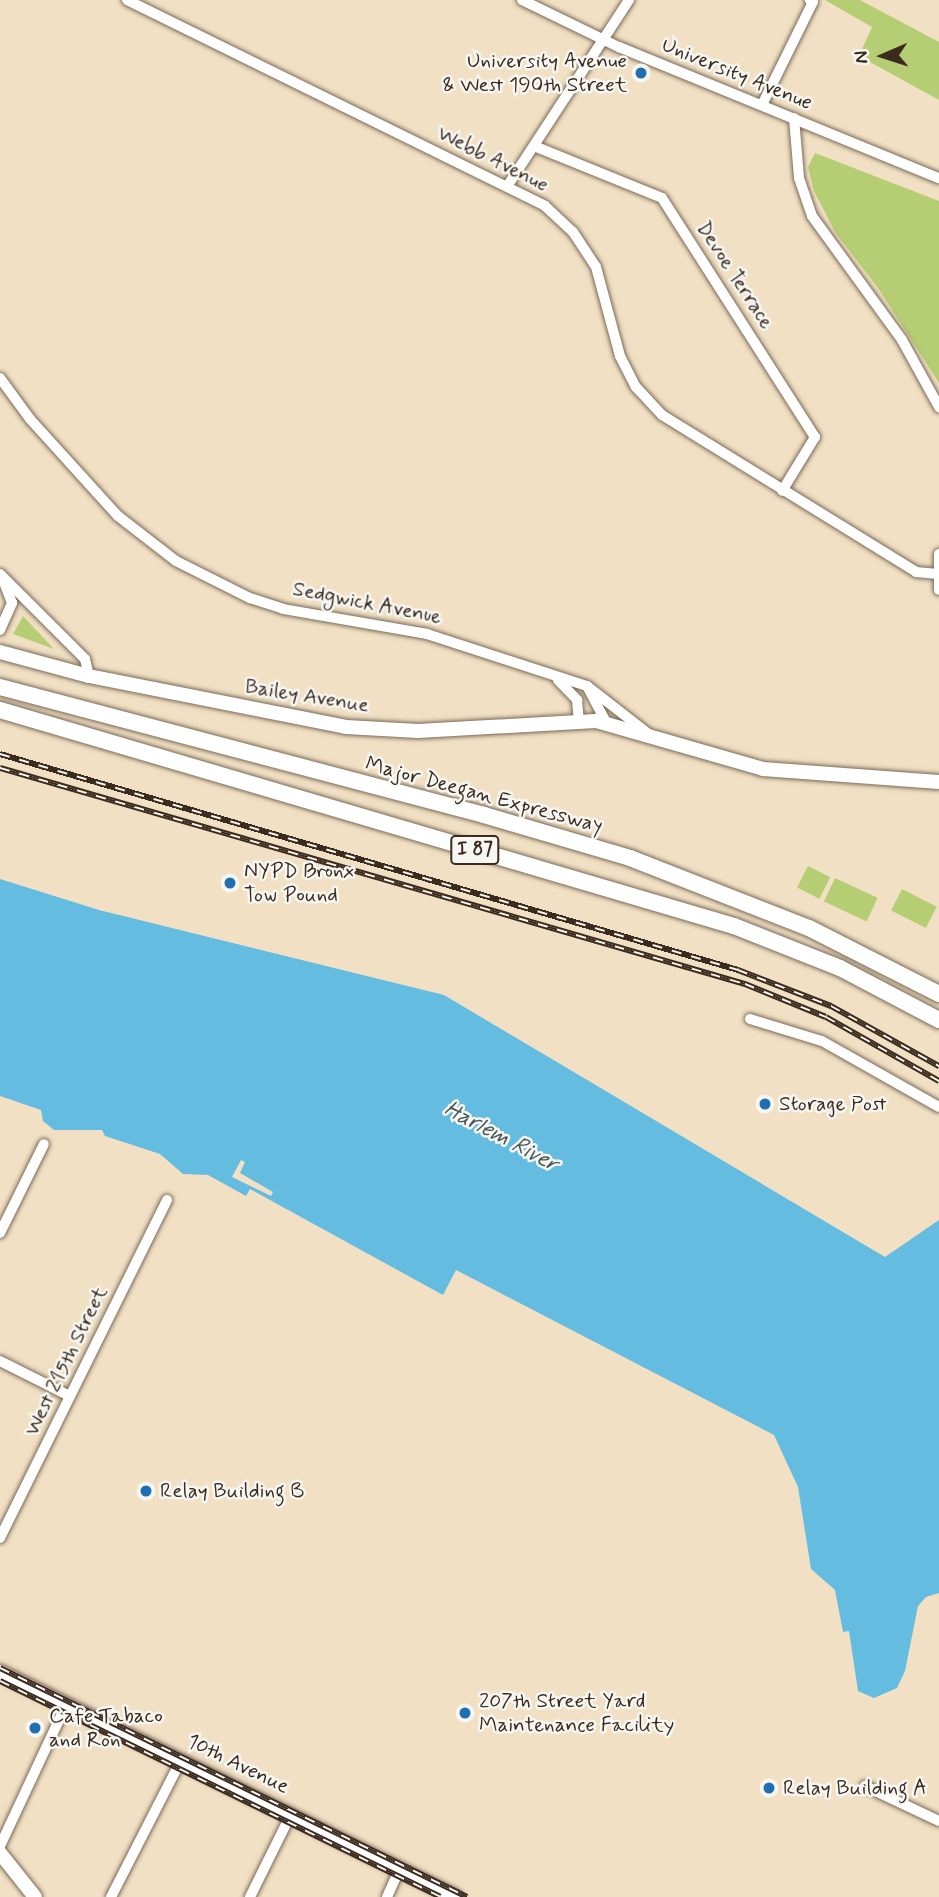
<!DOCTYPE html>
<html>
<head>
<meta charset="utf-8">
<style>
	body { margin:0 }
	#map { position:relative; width:939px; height:1897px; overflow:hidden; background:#f1e0c3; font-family:Mynerve,sans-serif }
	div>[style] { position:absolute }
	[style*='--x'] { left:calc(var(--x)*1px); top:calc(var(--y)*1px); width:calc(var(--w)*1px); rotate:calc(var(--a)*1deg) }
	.green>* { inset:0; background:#b5ce73; transform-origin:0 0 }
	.water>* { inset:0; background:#64bce1 }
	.pier>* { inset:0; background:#f1e0c3 }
	.roads { filter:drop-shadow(0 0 2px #7b6a58) drop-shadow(0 0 2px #7b6a58) }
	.minor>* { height:10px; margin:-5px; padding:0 5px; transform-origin:5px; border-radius:5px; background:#fff }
	.major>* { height:14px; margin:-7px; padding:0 7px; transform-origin:7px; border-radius:7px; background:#fff }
	.highway>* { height:16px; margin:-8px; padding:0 8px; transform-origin:8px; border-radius:8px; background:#fff }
	.rail>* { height:6px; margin-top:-3px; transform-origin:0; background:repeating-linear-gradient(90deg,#f6f6f2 0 10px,#3b2a1e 0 20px); box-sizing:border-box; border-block:2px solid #3b2a1e }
	.dots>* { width:19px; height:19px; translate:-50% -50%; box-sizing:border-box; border:4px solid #f6f6f2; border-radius:50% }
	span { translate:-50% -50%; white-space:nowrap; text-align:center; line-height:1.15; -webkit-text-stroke:5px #f6f6f2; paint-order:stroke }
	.shield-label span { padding:2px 5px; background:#f6f6f2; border:2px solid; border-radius:5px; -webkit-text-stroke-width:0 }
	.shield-label { font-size:19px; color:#3b2a1e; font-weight:700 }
	.poi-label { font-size:21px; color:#3b2a1e }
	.right { translate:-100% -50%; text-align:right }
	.left { translate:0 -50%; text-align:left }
	.street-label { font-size:21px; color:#3b2a1e }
	.water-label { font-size:23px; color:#475658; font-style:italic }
	.north { position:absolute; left:848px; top:21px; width:70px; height:70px; -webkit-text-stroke:5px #f6f6f2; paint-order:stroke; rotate:267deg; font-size:19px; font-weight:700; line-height:28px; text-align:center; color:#3b2a1e }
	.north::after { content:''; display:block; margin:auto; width:24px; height:32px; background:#3b2a1e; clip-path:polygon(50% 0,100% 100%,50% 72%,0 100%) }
</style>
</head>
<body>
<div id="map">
	<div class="green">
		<i style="clip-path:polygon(825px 0,860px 0,939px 42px,939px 100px,859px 56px,872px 27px)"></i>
		<i style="clip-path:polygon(815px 153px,939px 201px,939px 383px,878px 288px,835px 232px,814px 191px,808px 167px)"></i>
		<i style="clip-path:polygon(23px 616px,54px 649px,13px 634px)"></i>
		<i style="left:808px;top:866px;width:25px;height:24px;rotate:27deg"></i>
		<i style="left:835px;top:878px;width:47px;height:26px;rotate:25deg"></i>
		<i style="left:902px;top:889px;width:39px;height:24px;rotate:27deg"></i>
	</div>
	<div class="water">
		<i style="clip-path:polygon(0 879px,99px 910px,444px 995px,885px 1257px,939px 1220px,939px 1593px,926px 1597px,918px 1606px,905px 1671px,897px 1688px,874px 1698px,858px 1691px,849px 1631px,843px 1632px,835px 1590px,811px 1569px,798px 1487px,774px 1435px,456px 1270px,443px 1295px,250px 1189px,246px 1196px,208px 1175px,183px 1174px,160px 1154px,105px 1136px,102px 1130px,54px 1130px,43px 1121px,41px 1110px,0 1096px)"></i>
	</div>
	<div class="pier">
		<i style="clip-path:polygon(241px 1160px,245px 1162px,240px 1173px,273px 1192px,271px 1196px,232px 1177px)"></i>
	</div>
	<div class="roads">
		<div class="minor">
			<i style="--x:127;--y:0;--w:466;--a:26.2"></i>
			<i style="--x:545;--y:206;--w:38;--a:43"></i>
			<i style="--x:573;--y:232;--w:42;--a:56.7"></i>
			<i style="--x:596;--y:267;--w:92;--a:74.9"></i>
			<i style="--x:620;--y:356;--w:35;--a:63"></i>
			<i style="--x:636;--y:387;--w:38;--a:47"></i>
			<i style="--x:662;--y:415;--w:299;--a:31.7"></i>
			<i style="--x:916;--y:572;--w:22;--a:5"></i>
			<i style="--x:522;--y:0;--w:108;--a:25.9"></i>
			<i style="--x:619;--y:47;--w:346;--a:22.3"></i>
			<i style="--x:762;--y:105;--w:115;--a:-63.7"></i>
			<i style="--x:813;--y:2;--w:4;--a:-146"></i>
			<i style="--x:794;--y:118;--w:60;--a:85.2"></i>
			<i style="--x:799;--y:178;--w:40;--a:71.1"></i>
			<i style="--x:812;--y:216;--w:153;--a:54"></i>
			<i style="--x:902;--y:340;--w:77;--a:61.1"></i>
			<i style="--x:534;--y:146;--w:138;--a:22.1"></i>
			<i style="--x:662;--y:198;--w:284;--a:57.4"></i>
			<i style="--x:815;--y:437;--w:63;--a:121.4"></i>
			<i style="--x:508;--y:185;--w:221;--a:-56.8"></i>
			<i style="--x:0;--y:378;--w:51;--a:53.8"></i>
			<i style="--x:30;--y:419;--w:131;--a:47.8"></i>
			<i style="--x:118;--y:516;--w:73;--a:37.8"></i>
			<i style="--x:176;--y:561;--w:83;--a:26.6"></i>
			<i style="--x:250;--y:598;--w:35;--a:18"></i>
			<i style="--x:283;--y:609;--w:146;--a:9.8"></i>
			<i style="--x:427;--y:634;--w:168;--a:18"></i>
			<i style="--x:587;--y:686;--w:80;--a:37.9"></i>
			<i style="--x:939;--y:554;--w:36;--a:90"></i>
			<i style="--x:0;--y:574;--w:120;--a:45"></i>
			<i style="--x:85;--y:659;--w:17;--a:77"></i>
			<i style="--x:0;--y:630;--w:30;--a:-66"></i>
			<i style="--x:12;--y:603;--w:25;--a:-111"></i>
			<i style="--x:558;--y:680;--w:28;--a:46"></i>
			<i style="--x:577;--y:700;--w:22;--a:85"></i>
			<i style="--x:587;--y:686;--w:41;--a:62.2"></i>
			<i style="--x:750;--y:1019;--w:75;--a:17"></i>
			<i style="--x:822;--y:1041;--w:134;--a:29.4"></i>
			<i style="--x:0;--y:1233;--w:99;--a:-63.7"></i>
			<i style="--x:0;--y:1361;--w:78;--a:26.6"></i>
			<i style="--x:0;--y:1538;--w:377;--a:-63.7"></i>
			<i style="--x:865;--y:1786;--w:82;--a:25.3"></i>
			<i style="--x:0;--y:1846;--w:156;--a:-64.9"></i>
			<i style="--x:111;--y:1897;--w:154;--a:-62.9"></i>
			<i style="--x:250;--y:1897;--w:93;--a:-63.7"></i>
			<i style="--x:387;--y:1897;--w:32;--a:-66"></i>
		</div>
		<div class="major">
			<i style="--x:0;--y:652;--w:92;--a:15.1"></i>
			<i style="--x:89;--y:676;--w:262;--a:11.2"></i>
			<i style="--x:346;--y:727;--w:72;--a:3.2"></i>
			<i style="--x:418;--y:731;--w:178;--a:-3.2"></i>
			<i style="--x:596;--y:721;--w:174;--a:16"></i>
			<i style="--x:763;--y:769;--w:176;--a:4.2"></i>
			<i style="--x:0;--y:1672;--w:508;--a:26.26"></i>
			<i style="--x:0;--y:1853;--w:56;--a:51.5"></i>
		</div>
		<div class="highway">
			<i style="--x:0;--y:687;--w:501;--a:14.81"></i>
			<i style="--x:484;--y:815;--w:152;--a:16.4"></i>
			<i style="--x:630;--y:858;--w:192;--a:21.4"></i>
			<i style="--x:809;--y:928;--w:146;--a:26.9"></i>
			<i style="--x:0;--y:710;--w:765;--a:16.4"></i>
			<i style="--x:734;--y:926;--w:114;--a:21.6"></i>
			<i style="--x:840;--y:968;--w:112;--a:27.7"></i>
		</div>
	</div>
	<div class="rail">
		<i style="--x:0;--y:754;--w:769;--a:16.31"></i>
		<i style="--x:738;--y:970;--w:100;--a:21.2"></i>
		<i style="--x:831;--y:1006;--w:124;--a:29.1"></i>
		<i style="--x:0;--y:768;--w:776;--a:16.17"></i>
		<i style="--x:745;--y:984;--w:87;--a:22.2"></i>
		<i style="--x:826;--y:1017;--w:130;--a:29.5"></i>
		<i style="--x:0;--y:1668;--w:520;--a:26.12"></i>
		<i style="--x:0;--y:1681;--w:490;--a:26.1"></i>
	</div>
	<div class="dots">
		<i style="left:641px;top:73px;background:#1f6fb2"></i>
		<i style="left:230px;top:883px;background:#1f6fb2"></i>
		<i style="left:765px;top:1104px;background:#1f6fb2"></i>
		<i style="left:146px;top:1491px;background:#1f6fb2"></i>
		<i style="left:465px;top:1713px;background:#1f6fb2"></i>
		<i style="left:35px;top:1728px;background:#1f6fb2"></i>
		<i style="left:769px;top:1788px;background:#1f6fb2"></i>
	</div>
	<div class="shield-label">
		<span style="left:475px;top:850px">I 87</span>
	</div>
	<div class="poi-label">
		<span class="right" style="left:627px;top:73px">University Avenue<br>&amp; West 190th Street</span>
		<span class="left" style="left:244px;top:883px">NYPD Bronx<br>Tow Pound</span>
		<span class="left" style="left:779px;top:1104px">Storage Post</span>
		<span class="left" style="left:160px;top:1491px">Relay Building B</span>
		<span class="left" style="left:479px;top:1713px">207th Street Yard<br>Maintenance Facility</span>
		<span class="left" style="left:49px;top:1728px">Cafe Tabaco<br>and Ron</span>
		<span class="left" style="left:783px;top:1788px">Relay Building A</span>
	</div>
	<div class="street-label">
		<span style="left:737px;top:74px;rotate:22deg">University Avenue</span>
		<span style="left:493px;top:159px;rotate:27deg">Webb Avenue</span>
		<span style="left:735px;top:275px;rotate:57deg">Devoe Terrace</span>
		<span style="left:367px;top:603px;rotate:11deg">Sedgwick Avenue</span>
		<span style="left:307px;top:696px;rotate:9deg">Bailey Avenue</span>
		<span style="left:484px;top:795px;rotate:15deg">Major Deegan Expressway</span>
		<span style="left:66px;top:1361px;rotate:-64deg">West 215th Street</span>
		<span style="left:238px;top:1764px;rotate:26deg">10th Avenue</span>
	</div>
	<div class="water-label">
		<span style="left:501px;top:1137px;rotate:28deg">Harlem River</span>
	</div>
	<div class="north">N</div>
</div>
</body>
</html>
